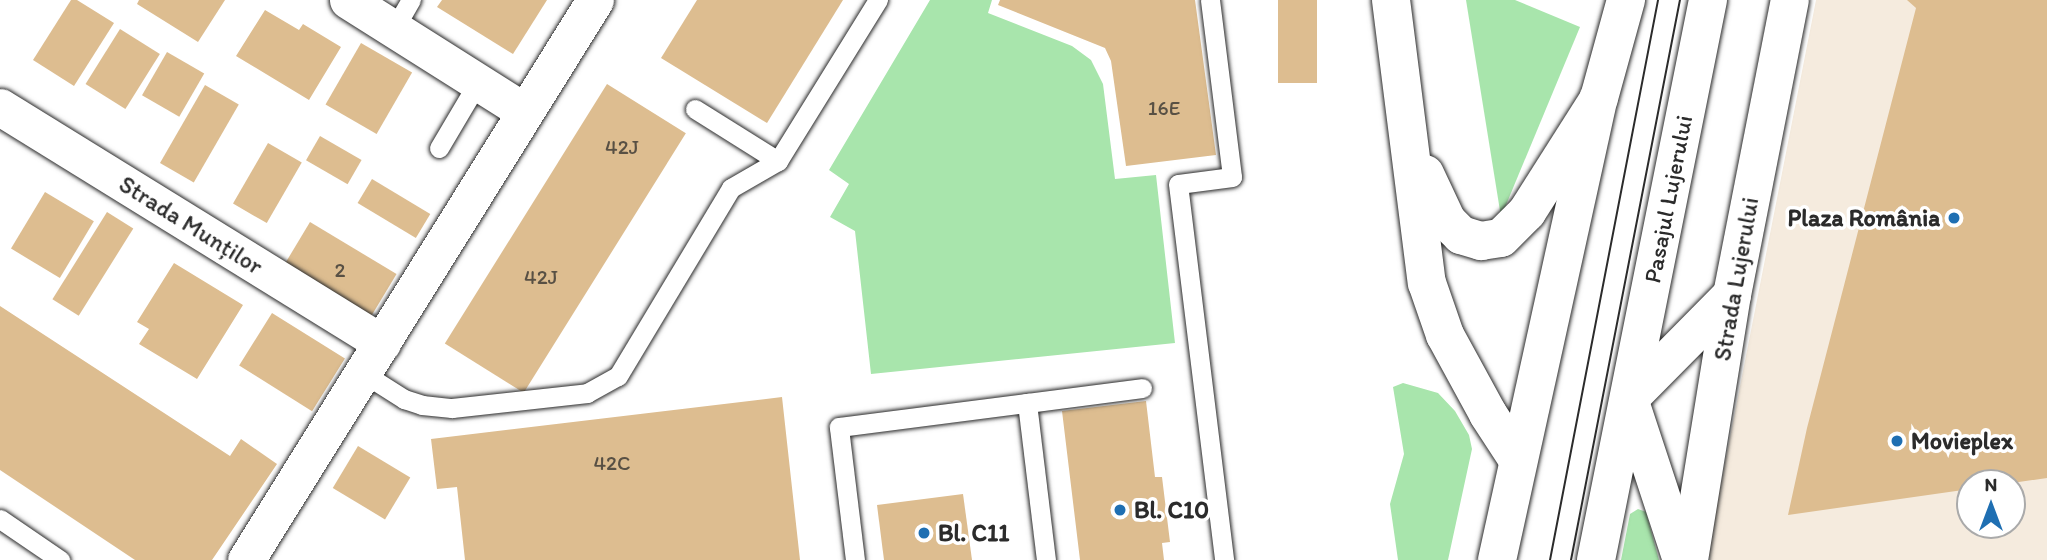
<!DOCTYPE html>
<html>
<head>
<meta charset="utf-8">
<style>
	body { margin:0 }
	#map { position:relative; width:2047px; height:560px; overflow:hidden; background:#fff; font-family:Itim,sans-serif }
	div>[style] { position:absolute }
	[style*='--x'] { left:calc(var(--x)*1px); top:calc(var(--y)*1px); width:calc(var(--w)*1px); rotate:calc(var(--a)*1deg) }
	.built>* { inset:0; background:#f5ebde }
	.green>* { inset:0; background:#a8e5ac }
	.building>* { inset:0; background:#ddbd90; transform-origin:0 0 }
	.roads { filter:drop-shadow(0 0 2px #2b2b2b) drop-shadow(0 0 2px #2b2b2b) }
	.service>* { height:19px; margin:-9.5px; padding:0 9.5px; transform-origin:9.5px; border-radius:9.5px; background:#fff }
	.minor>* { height:37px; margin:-18.5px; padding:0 18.5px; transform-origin:18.5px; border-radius:18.5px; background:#fff }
	.tertiary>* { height:38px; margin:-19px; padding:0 19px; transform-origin:19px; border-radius:19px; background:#fff }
	.secondary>* { height:38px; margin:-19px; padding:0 19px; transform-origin:19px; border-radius:19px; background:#fff }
	.tram>* { height:2px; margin:-1px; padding:0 1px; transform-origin:1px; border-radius:1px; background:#2b2b2b }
	.dots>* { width:19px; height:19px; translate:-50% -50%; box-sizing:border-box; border:4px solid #fff; border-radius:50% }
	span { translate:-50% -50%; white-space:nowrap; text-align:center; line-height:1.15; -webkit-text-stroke:7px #fff; paint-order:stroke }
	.number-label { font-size:21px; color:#585044 }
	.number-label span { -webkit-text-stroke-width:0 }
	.street-label { font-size:24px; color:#2b2b2b }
	.poi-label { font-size:24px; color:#2b2b2b; font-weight:700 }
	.right { translate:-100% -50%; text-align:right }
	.left { translate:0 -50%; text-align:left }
	.north { position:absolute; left:1956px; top:469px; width:70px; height:70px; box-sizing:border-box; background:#fff; border:2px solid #aaa; border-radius:50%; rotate:0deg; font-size:19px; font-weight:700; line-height:28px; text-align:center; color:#2b2b2b }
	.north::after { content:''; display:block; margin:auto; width:24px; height:32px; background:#1f6fb2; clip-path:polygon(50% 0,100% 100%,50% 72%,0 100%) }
</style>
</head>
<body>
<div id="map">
	<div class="built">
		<i style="clip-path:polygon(evenodd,1816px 0,2047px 0,2047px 560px,1710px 560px,1708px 549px,1816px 0,1970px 483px,2012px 483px,2012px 525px,1970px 525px,1970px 483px)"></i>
	</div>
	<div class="green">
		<i style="clip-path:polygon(930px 0,992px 0,988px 13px,1072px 46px,1091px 60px,1103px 84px,1115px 179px,1156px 175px,1175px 343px,871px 374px,855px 231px,830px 217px,849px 184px,829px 170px)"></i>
		<i style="clip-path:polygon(1466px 0,1515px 0,1580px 27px,1501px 217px)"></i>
		<i style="clip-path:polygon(1403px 383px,1438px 393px,1455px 411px,1469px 435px,1472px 449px,1448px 560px,1398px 560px,1390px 504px,1404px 454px,1393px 387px)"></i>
		<i style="clip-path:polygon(1638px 509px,1646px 512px,1659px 560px,1621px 560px,1630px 514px)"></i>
	</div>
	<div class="building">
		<i style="clip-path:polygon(71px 0,77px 0,114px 23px,74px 86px,33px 60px)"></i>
		<i style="clip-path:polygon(139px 0,225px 0,198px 42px,137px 4px)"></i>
		<i style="clip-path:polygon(442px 0,547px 0,513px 54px,437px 7px)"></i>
		<i style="clip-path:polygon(697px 0,843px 0,767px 123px,661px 58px)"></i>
		<i style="clip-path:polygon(1000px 0,1195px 0,1216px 155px,1126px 166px,1111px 61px,1105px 48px,998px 5px)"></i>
		<i style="left:1278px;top:0;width:39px;height:83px"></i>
		<i style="clip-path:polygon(1907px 0,2047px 0,2047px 478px,2012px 483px,1970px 483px,1970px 489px,1788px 515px,1807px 428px,1916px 8px)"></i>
		<i style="clip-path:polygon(265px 10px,299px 30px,303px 24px,341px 47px,309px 100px,236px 56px)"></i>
		<i style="left:120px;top:29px;width:47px;height:65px;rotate:32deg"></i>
		<i style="left:361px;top:43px;width:59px;height:71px;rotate:30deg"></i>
		<i style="left:167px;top:52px;width:43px;height:50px;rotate:30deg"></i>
		<i style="left:607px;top:84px;width:93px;height:306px;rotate:32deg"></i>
		<i style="left:205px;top:85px;width:39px;height:90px;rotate:30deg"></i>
		<i style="left:320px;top:136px;width:48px;height:28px;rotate:30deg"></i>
		<i style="left:268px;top:143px;width:39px;height:70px;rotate:30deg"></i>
		<i style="left:372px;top:179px;width:68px;height:28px;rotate:31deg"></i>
		<i style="left:45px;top:192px;width:57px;height:66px;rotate:31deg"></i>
		<i style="left:107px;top:212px;width:31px;height:103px;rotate:32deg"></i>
		<i style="left:310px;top:222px;width:101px;height:52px;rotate:31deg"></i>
		<i style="clip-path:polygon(174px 263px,243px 305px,197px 379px,139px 344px,149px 329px,137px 322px)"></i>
		<i style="clip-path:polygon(0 306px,230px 456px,241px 439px,277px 464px,212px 560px,135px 560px,0 470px)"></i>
		<i style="left:272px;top:313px;width:86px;height:62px;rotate:32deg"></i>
		<i style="clip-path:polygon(782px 397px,800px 560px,465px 560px,457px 487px,437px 489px,431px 439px)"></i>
		<i style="clip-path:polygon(1146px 401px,1155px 477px,1162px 477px,1170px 542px,1162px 543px,1164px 560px,1080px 560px,1062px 411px)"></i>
		<i style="left:358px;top:446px;width:61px;height:49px;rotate:31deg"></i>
		<i style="clip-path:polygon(963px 494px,972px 560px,884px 560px,877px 505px)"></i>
	</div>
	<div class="roads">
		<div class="service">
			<i style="--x:1210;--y:0;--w:178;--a:82.9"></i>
			<i style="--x:1232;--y:177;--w:54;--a:172.6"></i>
			<i style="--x:1178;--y:184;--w:379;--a:83"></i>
			<i style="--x:394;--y:29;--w:34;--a:-60"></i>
			<i style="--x:695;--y:109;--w:98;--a:32.1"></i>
			<i style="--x:439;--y:148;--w:77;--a:-59.4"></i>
			<i style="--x:363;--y:373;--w:49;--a:32.4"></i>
			<i style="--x:404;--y:399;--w:19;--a:18"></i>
			<i style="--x:422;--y:405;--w:30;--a:6"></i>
			<i style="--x:452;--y:408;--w:136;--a:-6.3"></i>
			<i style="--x:587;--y:393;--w:35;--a:-29"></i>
			<i style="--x:618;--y:376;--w:219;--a:-59"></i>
			<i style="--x:731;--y:188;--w:54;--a:-29.9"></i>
			<i style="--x:778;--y:161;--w:190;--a:-58.2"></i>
			<i style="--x:1027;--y:403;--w:116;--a:-7.4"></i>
			<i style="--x:0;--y:519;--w:73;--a:34.3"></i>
			<i style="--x:855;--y:560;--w:134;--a:-96.9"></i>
			<i style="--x:839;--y:427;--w:190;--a:-7.3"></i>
			<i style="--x:1027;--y:403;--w:158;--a:83.1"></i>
		</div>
		<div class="minor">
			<i style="--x:348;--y:0;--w:209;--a:32.3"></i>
			<i style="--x:0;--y:107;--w:449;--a:31.7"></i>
			<i style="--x:246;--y:560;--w:660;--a:-58.07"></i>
		</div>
		<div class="tertiary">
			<i style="--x:1391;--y:0;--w:285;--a:82.8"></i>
			<i style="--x:1427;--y:283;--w:55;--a:70.9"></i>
			<i style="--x:1445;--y:335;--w:90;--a:61.4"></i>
			<i style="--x:1488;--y:414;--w:55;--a:56.9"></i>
			<i style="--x:1425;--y:174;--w:52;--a:64.9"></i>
			<i style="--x:1447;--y:221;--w:20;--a:45"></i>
			<i style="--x:1461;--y:235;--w:21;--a:17"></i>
			<i style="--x:1481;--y:241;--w:20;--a:-9"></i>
			<i style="--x:1501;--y:238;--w:37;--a:-45"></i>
			<i style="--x:1527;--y:212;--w:133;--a:-57.6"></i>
			<i style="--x:1682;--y:560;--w:169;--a:-108.2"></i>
			<i style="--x:1629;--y:399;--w:146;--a:-45.3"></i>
			<i style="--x:1689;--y:560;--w:268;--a:-80.8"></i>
			<i style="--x:1732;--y:295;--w:301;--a:-78.9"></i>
		</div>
		<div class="secondary">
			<i style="--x:1497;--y:560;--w:473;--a:-77.6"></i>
			<i style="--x:1599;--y:98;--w:102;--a:-74.6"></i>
			<i style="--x:1596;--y:560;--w:571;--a:-78.69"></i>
		</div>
	</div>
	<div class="tram">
		<i style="--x:1550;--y:560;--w:570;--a:-79.08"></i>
		<i style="--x:1571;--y:560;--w:571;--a:-78.99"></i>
	</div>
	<div class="dots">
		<i style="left:1954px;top:218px;background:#1f6fb2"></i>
		<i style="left:1897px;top:441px;background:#1f6fb2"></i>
		<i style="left:1120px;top:510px;background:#1f6fb2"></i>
		<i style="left:924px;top:533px;background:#1f6fb2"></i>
	</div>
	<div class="number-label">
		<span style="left:1164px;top:108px">16E</span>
		<span style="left:622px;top:147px">42J</span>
		<span style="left:340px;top:270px">2</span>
		<span style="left:541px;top:277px">42J</span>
		<span style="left:612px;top:463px">42C</span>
	</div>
	<div class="street-label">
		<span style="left:1668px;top:199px;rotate:-79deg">Pasajul Lujerului</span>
		<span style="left:191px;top:225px;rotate:32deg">Strada Munților</span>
		<span style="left:1736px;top:279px;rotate:-80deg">Strada Lujerului</span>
	</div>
	<div class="poi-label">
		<span class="right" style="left:1940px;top:218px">Plaza România</span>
		<span class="left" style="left:1911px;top:441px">Movieplex</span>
		<span class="left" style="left:1134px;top:510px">Bl. C10</span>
		<span class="left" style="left:938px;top:533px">Bl. C11</span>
	</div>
	<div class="north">N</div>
</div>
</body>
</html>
